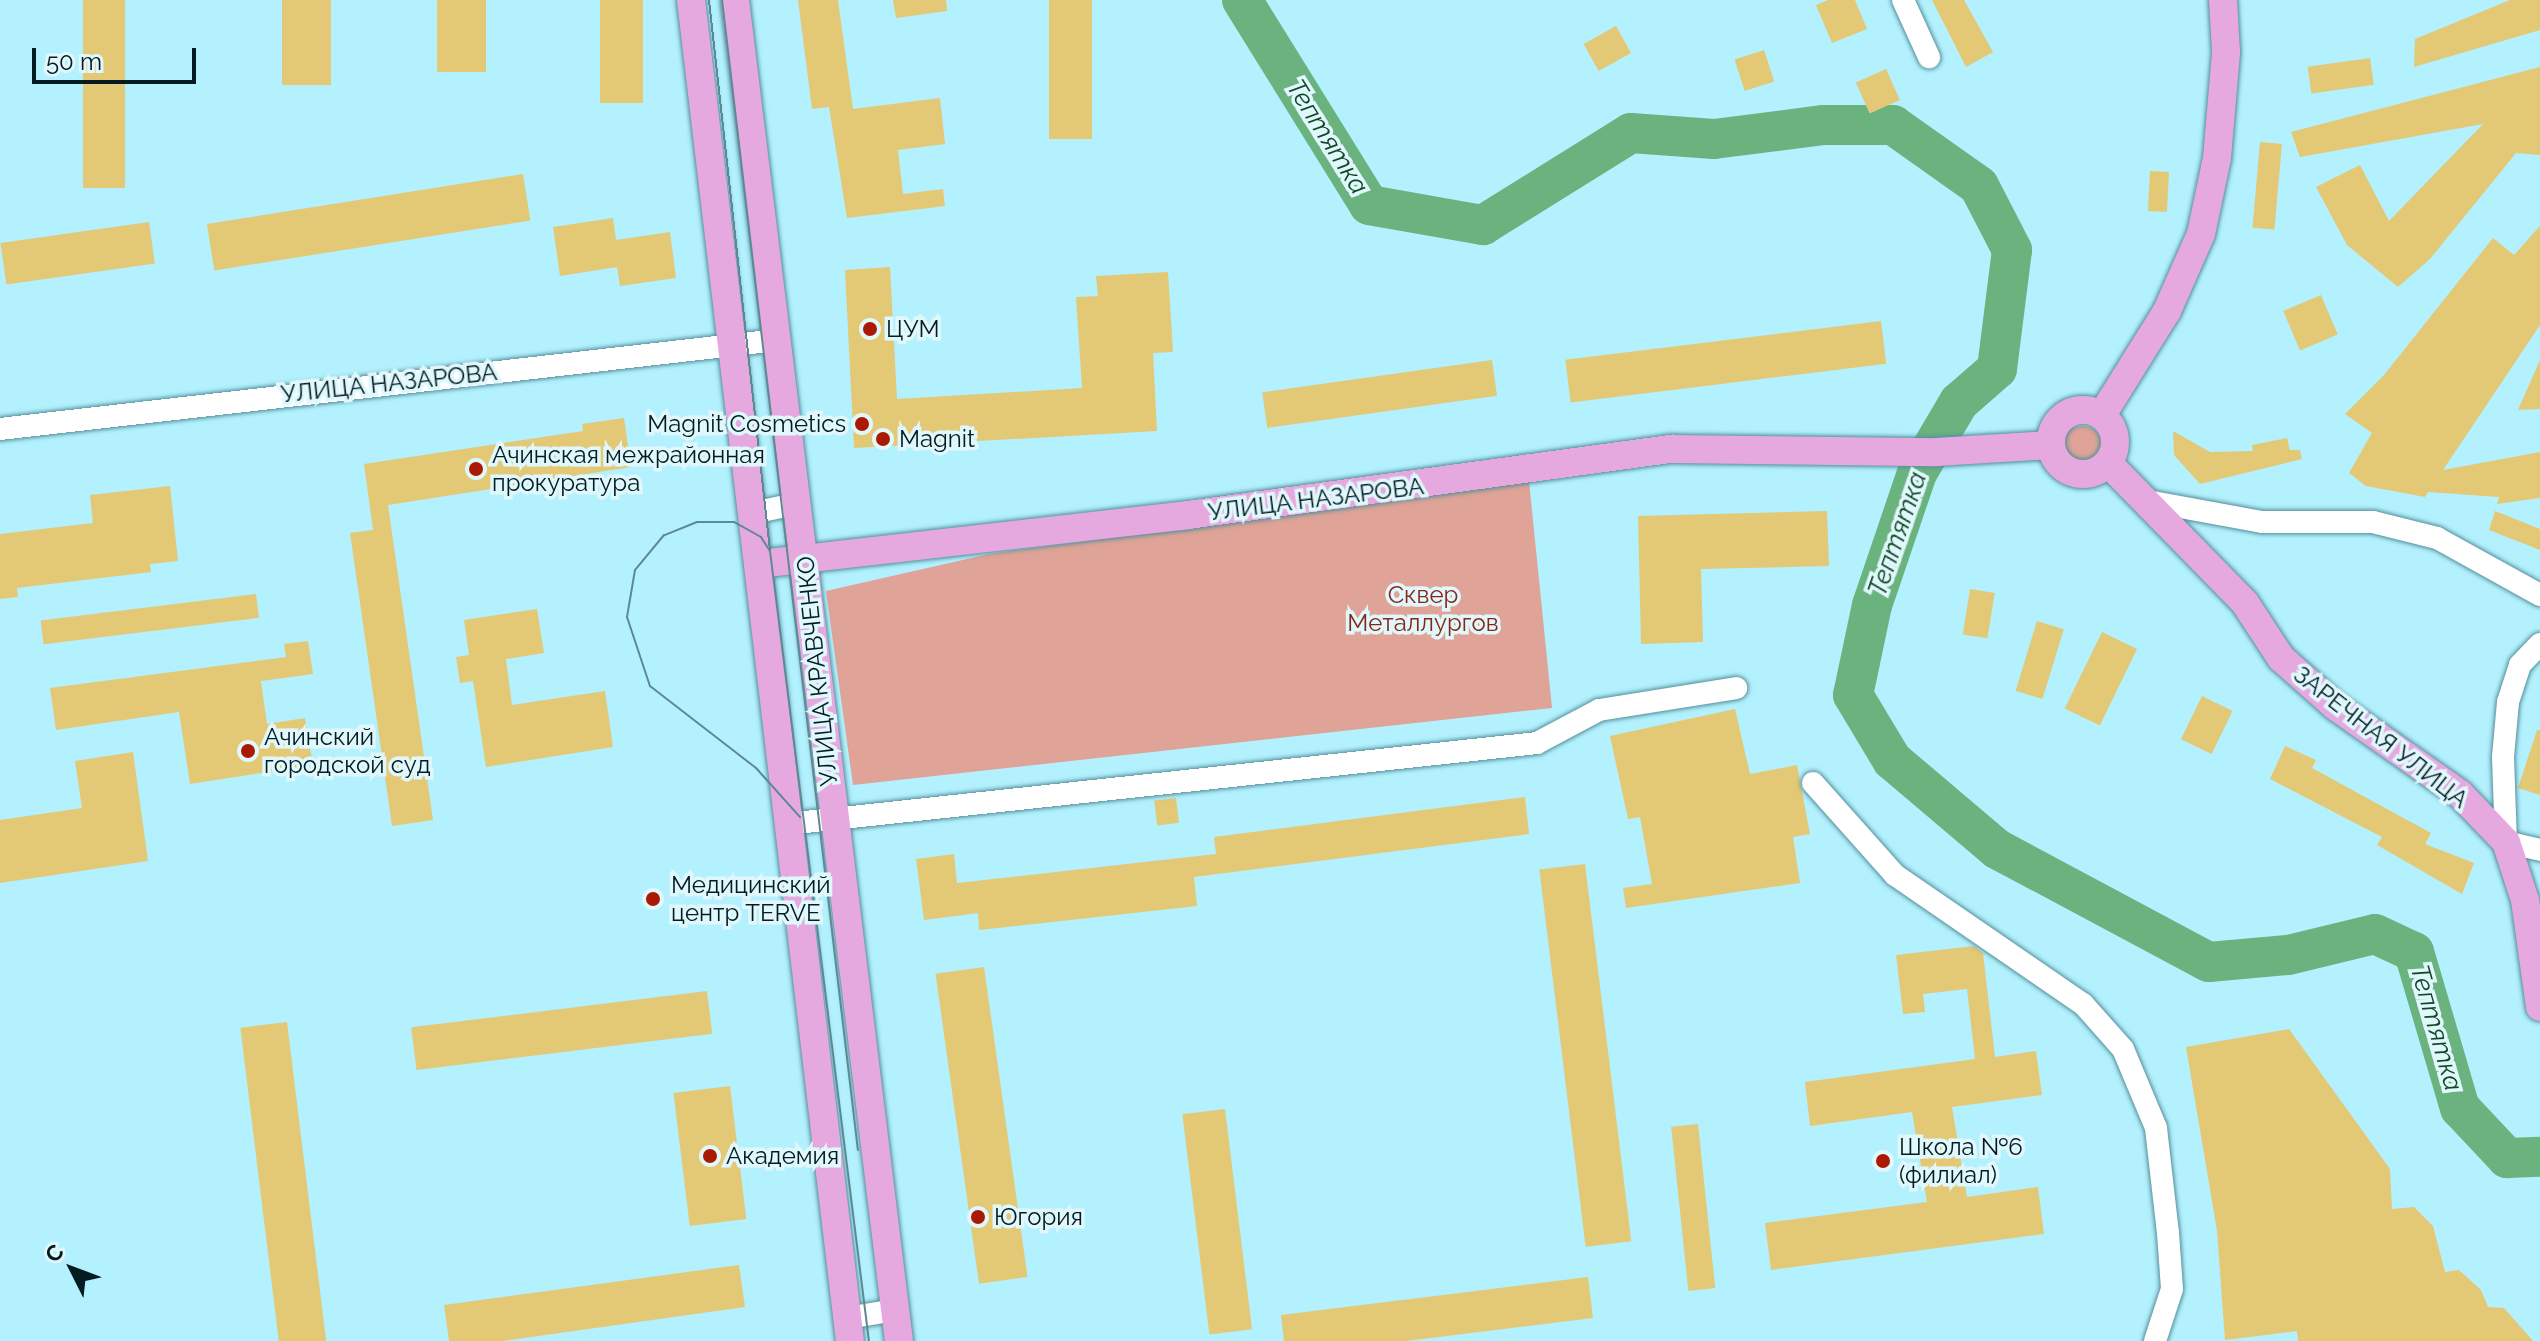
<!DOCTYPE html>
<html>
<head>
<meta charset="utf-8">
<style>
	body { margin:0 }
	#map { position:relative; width:2540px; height:1341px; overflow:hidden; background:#b3f1fe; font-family:Raleway,sans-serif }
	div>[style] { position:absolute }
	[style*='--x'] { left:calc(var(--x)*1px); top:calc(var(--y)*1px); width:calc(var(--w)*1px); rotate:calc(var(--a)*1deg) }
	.green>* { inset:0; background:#dfa397 }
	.round { border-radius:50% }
	.river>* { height:40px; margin:-20px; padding:0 20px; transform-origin:20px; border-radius:20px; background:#6bb37e }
	.building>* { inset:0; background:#e3c876; transform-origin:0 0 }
	.roads { filter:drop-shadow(0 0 2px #548f9b) drop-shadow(0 0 2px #548f9b) }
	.minor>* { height:22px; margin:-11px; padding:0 11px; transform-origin:11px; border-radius:11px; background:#fff }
	.major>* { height:28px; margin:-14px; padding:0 14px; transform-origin:14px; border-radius:14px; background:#e6a9df }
	.major>.ring { margin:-14px; padding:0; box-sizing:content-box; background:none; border:28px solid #e6a9df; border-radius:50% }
	.tram>* { height:2px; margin:-1px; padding:0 1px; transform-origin:1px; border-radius:1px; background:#5d8992 }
	.dots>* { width:22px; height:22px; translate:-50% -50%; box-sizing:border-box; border:4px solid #e0f7fc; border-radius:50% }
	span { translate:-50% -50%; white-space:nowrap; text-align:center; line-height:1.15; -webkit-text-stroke:7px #e0f7fc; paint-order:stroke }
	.poi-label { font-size:24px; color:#041c21 }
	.left { translate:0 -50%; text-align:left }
	.right { translate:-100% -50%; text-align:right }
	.street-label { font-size:24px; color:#041c21 }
	.park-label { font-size:24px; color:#882617 }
	.water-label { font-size:26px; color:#114725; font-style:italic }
	.north { position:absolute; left:32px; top:1229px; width:80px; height:80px; -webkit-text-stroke:6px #e0f7fc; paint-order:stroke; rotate:312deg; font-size:22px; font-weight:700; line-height:32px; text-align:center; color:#041c21 }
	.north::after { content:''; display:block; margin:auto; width:28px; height:36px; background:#041c21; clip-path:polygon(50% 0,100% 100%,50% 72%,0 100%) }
	.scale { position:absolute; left:32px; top:48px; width:164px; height:36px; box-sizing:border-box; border:4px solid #041c21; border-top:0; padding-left:10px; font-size:24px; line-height:28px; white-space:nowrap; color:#041c21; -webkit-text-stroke:6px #e0f7fc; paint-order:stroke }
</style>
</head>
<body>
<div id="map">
	<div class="green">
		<i class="round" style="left:2061px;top:426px;width:42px;height:42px"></i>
		<i style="clip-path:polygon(1529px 481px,1552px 708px,853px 785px,826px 591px,989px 554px)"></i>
	</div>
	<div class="river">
		<i style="--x:1242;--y:0;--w:241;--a:58.2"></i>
		<i style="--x:1369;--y:205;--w:116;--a:10"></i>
		<i style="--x:1483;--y:225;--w:174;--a:-31.9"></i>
		<i style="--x:1631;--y:133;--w:83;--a:4.1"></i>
		<i style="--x:1714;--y:139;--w:111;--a:-7.3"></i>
		<i style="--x:1824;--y:125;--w:69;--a:0"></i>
		<i style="--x:1893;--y:125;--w:105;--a:35.3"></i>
		<i style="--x:1979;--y:186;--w:72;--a:62.7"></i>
		<i style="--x:2012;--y:250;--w:120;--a:97.2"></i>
		<i style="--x:1997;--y:369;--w:50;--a:139"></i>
		<i style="--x:1959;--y:402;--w:82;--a:120.6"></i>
		<i style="--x:1917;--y:473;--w:139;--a:108.8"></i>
		<i style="--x:1872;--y:605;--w:92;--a:101.9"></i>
		<i style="--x:1853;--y:695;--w:76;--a:59"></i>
		<i style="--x:1892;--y:760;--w:138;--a:40.3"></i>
		<i style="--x:1997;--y:849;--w:240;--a:28.1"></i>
		<i style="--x:2209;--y:962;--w:79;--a:-5.1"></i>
		<i style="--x:2288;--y:955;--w:89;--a:-13.6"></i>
		<i style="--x:2375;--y:934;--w:43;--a:24.8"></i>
		<i style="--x:2414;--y:952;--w:163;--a:73.6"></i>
		<i style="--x:2460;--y:1108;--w:69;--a:46.8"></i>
		<i style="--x:2507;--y:1158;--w:33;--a:-2"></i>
	</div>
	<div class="building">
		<i style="left:83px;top:0;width:42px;height:188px"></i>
		<i style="left:282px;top:0;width:49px;height:85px"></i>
		<i style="left:437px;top:0;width:49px;height:72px"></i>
		<i style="left:600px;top:0;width:43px;height:103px"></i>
		<i style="clip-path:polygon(798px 0,838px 0,853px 109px,940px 98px,945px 144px,898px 150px,903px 194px,943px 189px,945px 206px,847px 218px,829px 107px,812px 109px)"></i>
		<i style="clip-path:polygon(893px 0,946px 0,947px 11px,896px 18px)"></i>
		<i style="left:1049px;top:0;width:43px;height:139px"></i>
		<i style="clip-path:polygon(1828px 0,1855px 0,1867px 29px,1832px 43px,1816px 5px)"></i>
		<i style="clip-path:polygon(1932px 0,1964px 0,1993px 52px,1966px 67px)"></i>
		<i style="clip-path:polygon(2510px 0,2540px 0,2540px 30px,2414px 67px,2415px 39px)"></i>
		<i style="left:1616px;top:26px;width:31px;height:37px;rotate:61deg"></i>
		<i style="left:1764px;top:50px;width:33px;height:31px;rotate:72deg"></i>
		<i style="left:2370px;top:58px;width:27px;height:63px;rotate:82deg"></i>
		<i style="clip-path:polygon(2540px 67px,2540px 155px,2516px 153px,2430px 259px,2398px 287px,2347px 245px,2316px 187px,2360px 165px,2389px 221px,2483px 124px,2300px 157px,2291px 132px)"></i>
		<i style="left:1886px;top:69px;width:34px;height:33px;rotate:66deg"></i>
		<i style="left:2260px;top:142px;width:22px;height:86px;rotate:5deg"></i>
		<i style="left:2150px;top:171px;width:19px;height:40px;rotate:3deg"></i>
		<i style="left:523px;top:174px;width:47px;height:320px;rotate:81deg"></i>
		<i style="clip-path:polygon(613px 218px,616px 240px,670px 232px,676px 278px,620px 286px,617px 267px,560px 276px,553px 227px)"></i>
		<i style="left:149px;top:222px;width:42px;height:150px;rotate:82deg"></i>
		<i style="clip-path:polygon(2540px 226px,2540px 325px,2443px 470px,2540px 452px,2540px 498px,2497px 504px,2499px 497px,2428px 492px,2425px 497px,2366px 486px,2349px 473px,2372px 433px,2345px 414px,2384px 375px,2493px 238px,2514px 255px)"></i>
		<i style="clip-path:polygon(890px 267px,897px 399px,1082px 388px,1076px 297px,1098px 296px,1096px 276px,1168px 272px,1173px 352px,1153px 353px,1157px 431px,854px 448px,845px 270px)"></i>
		<i style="left:2321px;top:295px;width:43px;height:41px;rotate:67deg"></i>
		<i style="left:1881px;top:321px;width:43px;height:318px;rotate:83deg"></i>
		<i style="left:1492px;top:360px;width:36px;height:232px;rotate:82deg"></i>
		<i style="clip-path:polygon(2540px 360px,2540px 409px,2518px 410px)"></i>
		<i style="clip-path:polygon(624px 418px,631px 467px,388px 505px,433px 820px,392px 826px,350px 533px,373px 530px,364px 464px,583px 431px,582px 424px)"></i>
		<i style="clip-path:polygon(2173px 431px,2210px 452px,2253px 451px,2252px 445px,2287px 438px,2290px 450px,2300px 450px,2302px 459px,2200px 484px,2174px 455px)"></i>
		<i style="clip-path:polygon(170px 486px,178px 561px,150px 564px,151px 572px,17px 588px,18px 597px,0 599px,0 534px,93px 523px,90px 495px)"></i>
		<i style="clip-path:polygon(1827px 511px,1829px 566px,1701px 569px,1703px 642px,1641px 644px,1638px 516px)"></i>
		<i style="clip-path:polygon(2495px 511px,2540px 529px,2540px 550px,2489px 530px)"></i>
		<i style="left:1970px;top:589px;width:25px;height:46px;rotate:9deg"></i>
		<i style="left:256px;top:594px;width:24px;height:217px;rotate:83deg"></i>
		<i style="clip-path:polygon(537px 609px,544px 653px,506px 659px,512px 705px,605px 691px,613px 747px,486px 767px,473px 681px,460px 683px,456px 657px,469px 655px,464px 620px)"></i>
		<i style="left:2037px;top:621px;width:28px;height:73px;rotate:17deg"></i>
		<i style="left:2102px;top:632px;width:39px;height:85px;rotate:26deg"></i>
		<i style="clip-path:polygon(308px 641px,313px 674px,261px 681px,267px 724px,305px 718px,313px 765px,190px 784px,179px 712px,56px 730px,50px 688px,286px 657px,284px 644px)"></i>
		<i style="left:2202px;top:696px;width:34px;height:48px;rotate:26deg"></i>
		<i style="clip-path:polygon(1735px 709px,1750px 774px,1797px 765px,1810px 834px,1793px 837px,1800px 883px,1626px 908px,1623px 888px,1652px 884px,1640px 817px,1628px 819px,1610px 736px)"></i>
		<i style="clip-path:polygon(2537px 730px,2540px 730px,2540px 795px,2518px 788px)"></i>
		<i style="clip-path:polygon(2285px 746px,2316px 760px,2312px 768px,2431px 833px,2425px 844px,2474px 863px,2462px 894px,2377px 845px,2382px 837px,2270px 779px)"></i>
		<i style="clip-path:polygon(133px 752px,148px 861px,0 883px,0 820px,82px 808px,75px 761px)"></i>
		<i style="clip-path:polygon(1525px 797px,1529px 834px,1194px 877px,1197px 906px,979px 930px,978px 913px,924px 920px,916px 859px,954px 854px,957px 883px,1216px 854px,1214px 837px)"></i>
		<i style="left:1176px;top:798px;width:25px;height:22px;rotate:83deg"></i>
		<i style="left:1585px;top:864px;width:380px;height:46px;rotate:83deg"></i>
		<i style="clip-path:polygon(1974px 946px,1983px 953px,1995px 1057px,2036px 1051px,2042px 1095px,1952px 1107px,1967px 1197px,2038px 1187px,2044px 1234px,1771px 1270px,1765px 1223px,1927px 1202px,1912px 1112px,1810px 1126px,1805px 1082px,1975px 1059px,1967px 989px,1923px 994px,1925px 1012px,1903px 1014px,1896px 955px)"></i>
		<i style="left:984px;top:967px;width:313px;height:49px;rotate:82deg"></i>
		<i style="left:707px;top:991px;width:43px;height:298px;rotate:83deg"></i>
		<i style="left:287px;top:1022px;width:321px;height:47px;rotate:83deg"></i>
		<i style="clip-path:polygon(2289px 1029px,2390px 1169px,2392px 1209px,2414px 1207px,2433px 1226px,2445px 1272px,2459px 1270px,2481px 1290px,2488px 1307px,2504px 1308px,2533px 1341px,2298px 1341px,2297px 1331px,2225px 1340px,2217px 1231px,2186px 1047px)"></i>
		<i style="left:730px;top:1086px;width:134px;height:57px;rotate:83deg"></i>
		<i style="left:1225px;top:1109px;width:222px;height:43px;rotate:83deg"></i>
		<i style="left:1698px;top:1124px;width:165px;height:27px;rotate:84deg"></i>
		<i style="clip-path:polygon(739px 1265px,745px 1307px,503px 1341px,449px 1341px,444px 1305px)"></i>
		<i style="clip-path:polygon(1588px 1277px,1593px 1318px,1406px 1341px,1284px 1341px,1281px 1315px)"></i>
	</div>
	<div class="roads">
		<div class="minor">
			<i style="--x:1903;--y:0;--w:63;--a:65.5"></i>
			<i style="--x:0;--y:429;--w:783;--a:-6.53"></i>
			<i style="--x:2142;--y:500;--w:122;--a:10.4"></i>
			<i style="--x:2262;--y:522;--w:111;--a:0"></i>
			<i style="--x:2373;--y:522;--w:66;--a:14"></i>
			<i style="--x:2437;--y:538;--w:118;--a:29"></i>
			<i style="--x:753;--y:513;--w:47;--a:-12.3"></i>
			<i style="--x:2540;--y:644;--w:29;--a:134"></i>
			<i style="--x:2520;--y:665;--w:39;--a:108"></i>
			<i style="--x:2508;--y:702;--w:55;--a:95.2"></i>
			<i style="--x:2503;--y:757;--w:85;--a:88"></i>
			<i style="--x:2506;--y:842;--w:35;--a:13"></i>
			<i style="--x:1813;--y:783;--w:123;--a:48.3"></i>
			<i style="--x:1895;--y:875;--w:228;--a:34.5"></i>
			<i style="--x:2083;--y:1004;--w:60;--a:48.4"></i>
			<i style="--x:2123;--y:1049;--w:86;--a:67.3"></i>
			<i style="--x:2156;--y:1128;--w:106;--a:83.5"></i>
			<i style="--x:2168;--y:1233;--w:56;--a:85.9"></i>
			<i style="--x:2172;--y:1289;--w:55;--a:108.1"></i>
			<i style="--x:787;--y:824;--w:754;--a:-6.16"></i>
			<i style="--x:1537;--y:743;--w:70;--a:-28"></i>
			<i style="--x:1599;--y:710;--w:139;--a:-9.1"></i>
			<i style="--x:847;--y:1318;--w:49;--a:-9.5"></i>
		</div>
		<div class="major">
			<i style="--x:691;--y:0;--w:1350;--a:83.24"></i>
			<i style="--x:735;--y:0;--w:1351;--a:83.03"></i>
			<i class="ring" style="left:2051px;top:410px;width:36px;height:36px"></i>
			<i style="--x:2102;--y:415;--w:123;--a:-58"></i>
			<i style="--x:2167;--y:311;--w:84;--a:-66.2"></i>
			<i style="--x:2201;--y:234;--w:78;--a:-78.1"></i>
			<i style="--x:2217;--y:158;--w:106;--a:-85.1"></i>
			<i style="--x:2226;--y:52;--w:52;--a:-93.3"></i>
			<i style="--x:2108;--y:463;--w:196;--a:45.6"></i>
			<i style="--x:2245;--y:603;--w:66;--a:56.8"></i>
			<i style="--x:2281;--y:658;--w:72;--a:41.6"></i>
			<i style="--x:2335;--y:706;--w:153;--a:35.1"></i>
			<i style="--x:2460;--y:794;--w:66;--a:46.2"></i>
			<i style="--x:2506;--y:842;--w:61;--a:71.9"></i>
			<i style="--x:2525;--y:900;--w:108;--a:82"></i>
			<i style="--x:759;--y:564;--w:432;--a:-6.5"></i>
			<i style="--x:1188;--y:515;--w:488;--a:-7.8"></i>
			<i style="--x:1672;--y:449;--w:264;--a:0.7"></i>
			<i style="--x:1936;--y:452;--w:115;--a:-3.5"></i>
		</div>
	</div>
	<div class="tram">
		<i style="--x:709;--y:0;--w:554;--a:83.68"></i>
		<i style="--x:770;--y:551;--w:796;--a:82.86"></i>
		<i style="--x:722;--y:0;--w:1158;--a:83.26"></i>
		<i style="--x:770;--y:551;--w:17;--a:-123"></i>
		<i style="--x:761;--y:537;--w:31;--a:-151"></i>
		<i style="--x:734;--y:522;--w:37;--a:180"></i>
		<i style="--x:697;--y:522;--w:35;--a:158"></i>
		<i style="--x:664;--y:535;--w:45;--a:129.6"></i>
		<i style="--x:635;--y:570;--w:48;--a:99.7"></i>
		<i style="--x:627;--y:617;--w:73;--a:71.6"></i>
		<i style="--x:650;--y:686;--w:134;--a:37.7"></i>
		<i style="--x:756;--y:768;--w:66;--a:48.1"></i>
	</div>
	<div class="dots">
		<i style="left:870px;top:329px;background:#aa1a02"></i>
		<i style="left:862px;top:424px;background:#aa1a02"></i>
		<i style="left:883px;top:439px;background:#aa1a02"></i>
		<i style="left:476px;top:469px;background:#aa1a02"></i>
		<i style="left:248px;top:751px;background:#aa1a02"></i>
		<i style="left:653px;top:899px;background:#aa1a02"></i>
		<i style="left:710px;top:1156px;background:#aa1a02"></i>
		<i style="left:1883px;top:1161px;background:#aa1a02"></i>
		<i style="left:978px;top:1217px;background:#aa1a02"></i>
	</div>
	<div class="poi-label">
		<span class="left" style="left:886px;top:329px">ЦУМ</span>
		<span class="right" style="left:846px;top:424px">Magnit Cosmetics</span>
		<span class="left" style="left:899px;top:439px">Magnit</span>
		<span class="left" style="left:492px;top:469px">Ачинская межрайонная<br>прокуратура</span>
		<span class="left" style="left:264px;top:751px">Ачинский<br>городской суд</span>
		<span class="left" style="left:671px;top:899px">Медицинский<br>центр TERVE</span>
		<span class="left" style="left:1899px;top:1161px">Школа №6<br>(филиал)</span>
		<span class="left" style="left:726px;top:1156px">Академия</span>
		<span class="left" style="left:994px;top:1217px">Югория</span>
	</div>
	<div class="street-label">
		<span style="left:389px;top:383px;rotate:-6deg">УЛИЦА НАЗАРОВА</span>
		<span style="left:1316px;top:499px;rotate:-7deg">УЛИЦА НАЗАРОВА</span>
		<span style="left:817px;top:671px;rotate:-96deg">УЛИЦА КРАВЧЕНКО</span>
		<span style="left:2381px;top:737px;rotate:38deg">ЗАРЕЧНАЯ УЛИЦА</span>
	</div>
	<div class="park-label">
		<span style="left:1423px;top:609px">Сквер<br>Металлургов</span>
	</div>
	<div class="water-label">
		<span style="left:1327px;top:137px;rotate:58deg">Тептятка</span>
		<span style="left:1898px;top:534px;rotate:-71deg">Тептятка</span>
		<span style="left:2436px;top:1028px;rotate:74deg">Тептятка</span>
	</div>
	<div class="north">С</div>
	<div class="scale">50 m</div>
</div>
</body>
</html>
